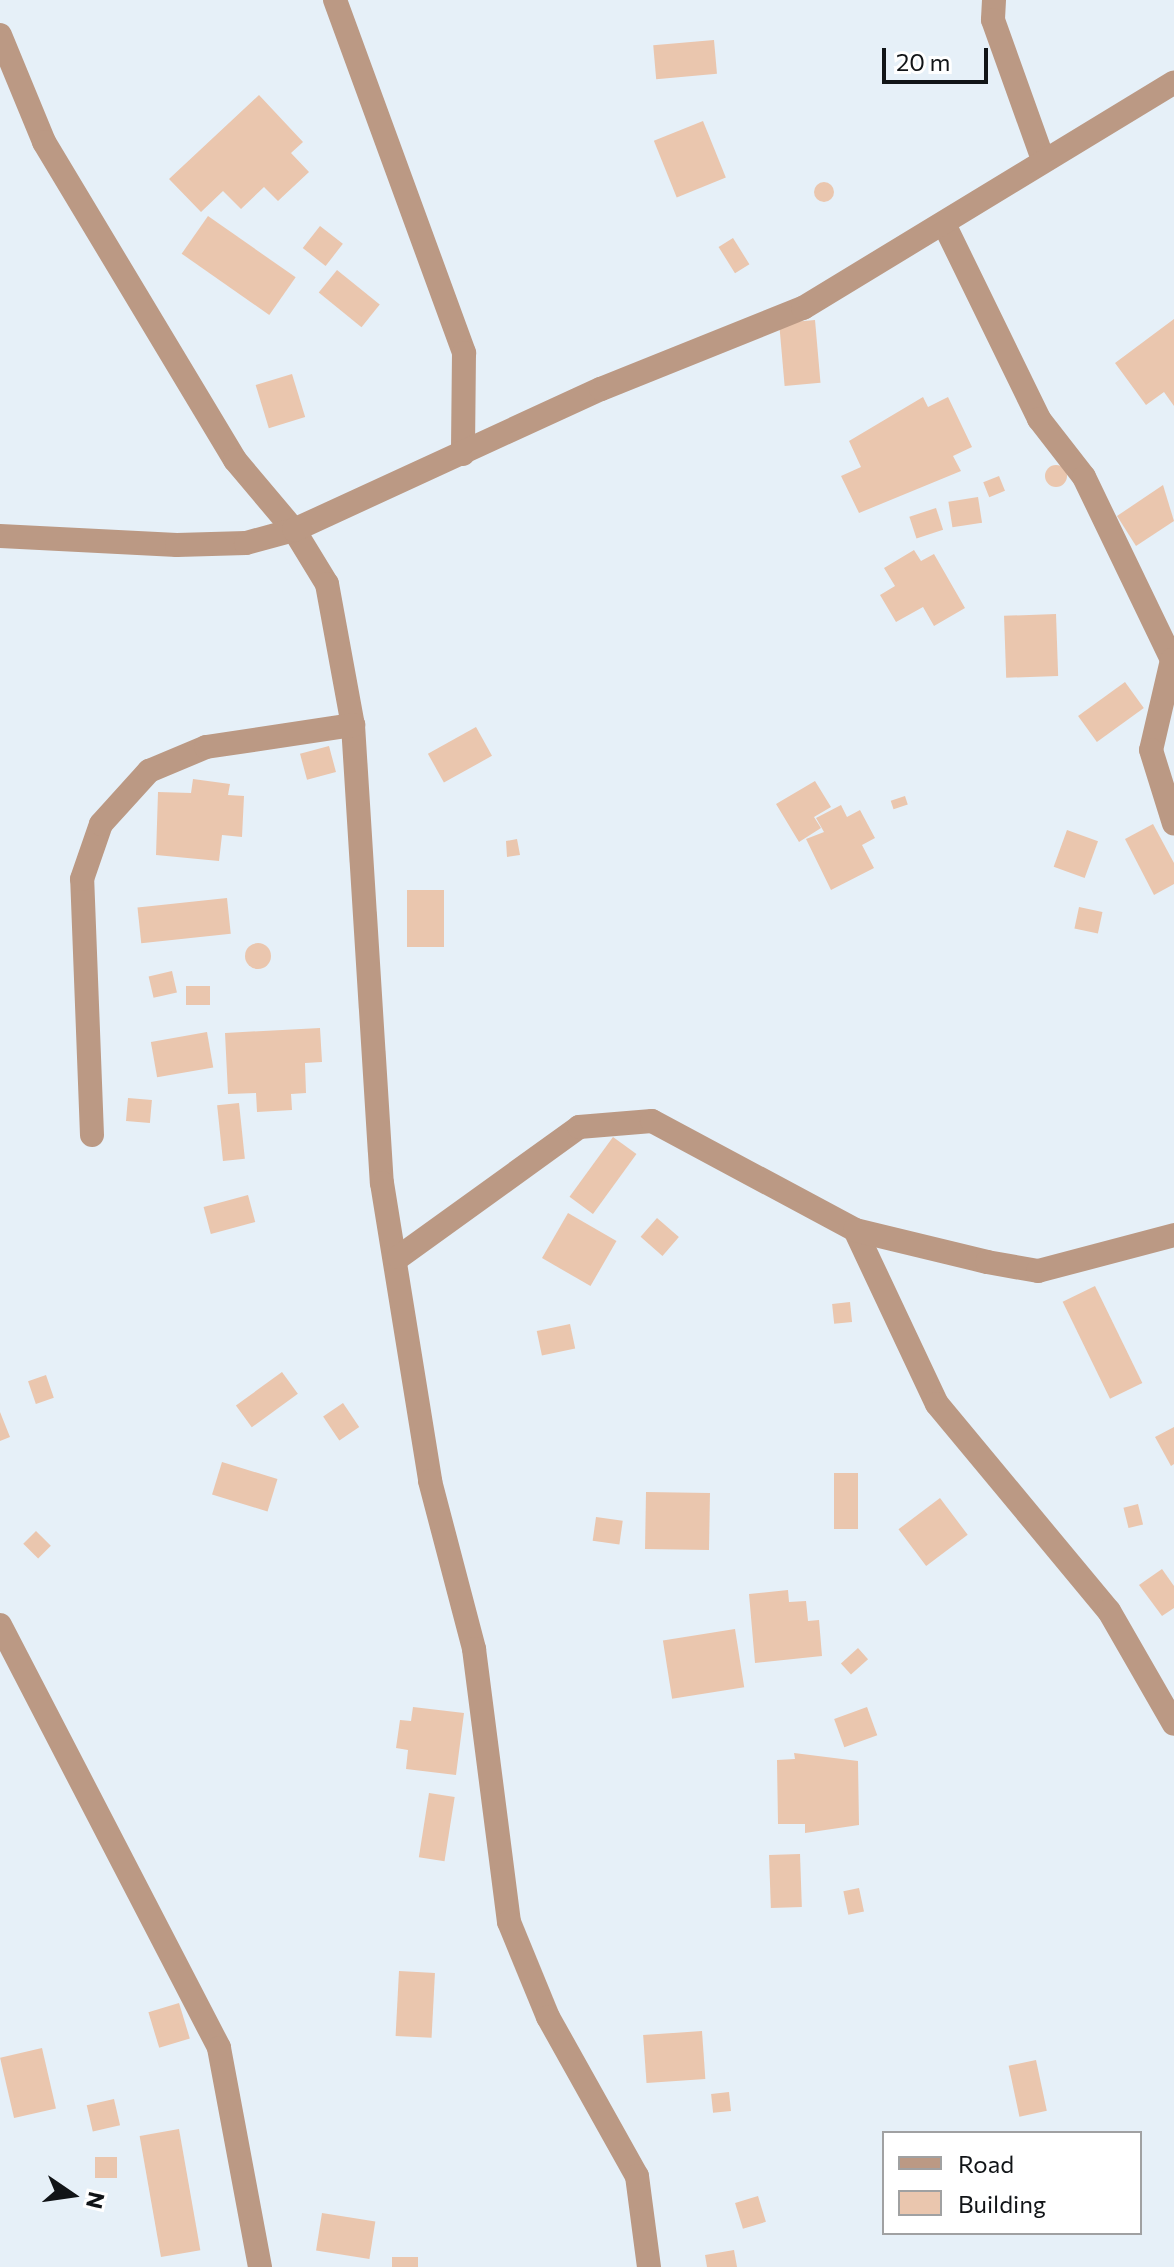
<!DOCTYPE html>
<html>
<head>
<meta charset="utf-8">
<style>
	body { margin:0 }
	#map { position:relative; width:1174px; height:2267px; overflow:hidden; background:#e6f0f8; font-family:Commissioner,sans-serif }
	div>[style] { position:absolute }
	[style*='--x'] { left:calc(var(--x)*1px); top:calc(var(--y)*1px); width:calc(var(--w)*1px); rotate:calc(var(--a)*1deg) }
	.building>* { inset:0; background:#eac6ae; transform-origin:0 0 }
	.round { border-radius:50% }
	.street>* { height:24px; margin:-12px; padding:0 12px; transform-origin:12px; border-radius:12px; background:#bb9984 }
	span { translate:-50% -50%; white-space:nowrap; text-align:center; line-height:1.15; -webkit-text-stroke:6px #fff; paint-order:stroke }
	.legend { position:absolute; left:882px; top:2131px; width:260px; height:104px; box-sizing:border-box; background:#fff; border:2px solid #a0a1a2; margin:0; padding:10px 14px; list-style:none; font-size:24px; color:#111417 }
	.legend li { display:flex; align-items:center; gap:16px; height:40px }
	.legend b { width:40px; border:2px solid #a0a1a2 }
	.north { position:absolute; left:32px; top:2155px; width:80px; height:80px; -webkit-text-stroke:6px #fff; paint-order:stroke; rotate:103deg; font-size:22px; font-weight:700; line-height:32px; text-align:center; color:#111417 }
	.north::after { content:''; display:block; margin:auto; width:28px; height:36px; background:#111417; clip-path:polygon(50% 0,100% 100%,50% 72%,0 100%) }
	.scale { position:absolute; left:882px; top:48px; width:106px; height:36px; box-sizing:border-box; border:4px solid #111417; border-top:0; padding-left:10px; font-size:24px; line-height:28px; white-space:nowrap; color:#111417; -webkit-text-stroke:6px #fff; paint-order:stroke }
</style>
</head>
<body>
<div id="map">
	<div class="building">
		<i style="left:714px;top:40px;width:34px;height:61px;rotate:85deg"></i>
		<i style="clip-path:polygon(259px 95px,303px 142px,291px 153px,309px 172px,278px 201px,264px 187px,241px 209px,223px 191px,201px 212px,169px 179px)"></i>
		<i style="left:703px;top:121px;width:61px;height:53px;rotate:68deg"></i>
		<i class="round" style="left:814px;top:182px;width:20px;height:20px"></i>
		<i style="left:208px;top:216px;width:107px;height:46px;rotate:35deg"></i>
		<i style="left:320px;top:226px;width:29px;height:28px;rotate:38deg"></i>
		<i style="left:733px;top:238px;width:31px;height:17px;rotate:58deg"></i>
		<i style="left:337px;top:270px;width:55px;height:29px;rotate:39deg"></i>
		<i style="clip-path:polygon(1174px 319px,1174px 406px,1164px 392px,1146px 405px,1115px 363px)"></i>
		<i style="left:815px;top:320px;width:63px;height:36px;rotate:85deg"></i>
		<i style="left:292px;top:374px;width:45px;height:38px;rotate:73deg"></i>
		<i style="clip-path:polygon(923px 397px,928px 407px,948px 397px,972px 447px,953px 456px,961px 471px,859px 513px,841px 476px,861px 467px,849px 441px)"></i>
		<i class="round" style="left:1045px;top:465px;width:22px;height:22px"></i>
		<i style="left:999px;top:476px;width:16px;height:17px;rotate:68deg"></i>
		<i style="clip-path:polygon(1163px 485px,1174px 521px,1136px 546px,1117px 516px)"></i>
		<i style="left:978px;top:497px;width:26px;height:30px;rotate:81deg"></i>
		<i style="left:936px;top:508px;width:23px;height:28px;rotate:72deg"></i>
		<i style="clip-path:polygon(914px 550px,921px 561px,934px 554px,965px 608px,934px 626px,923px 607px,896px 622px,880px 595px,895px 586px,884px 568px)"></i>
		<i style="left:1056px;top:614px;width:62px;height:52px;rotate:88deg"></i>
		<i style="left:1125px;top:682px;width:32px;height:58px;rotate:54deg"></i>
		<i style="left:476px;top:727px;width:33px;height:55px;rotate:61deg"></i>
		<i style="left:329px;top:746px;width:27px;height:30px;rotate:75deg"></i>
		<i style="clip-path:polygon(193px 779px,230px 784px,228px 795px,244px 796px,242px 837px,222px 835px,219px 861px,156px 855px,158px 792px,191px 793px)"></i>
		<i style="clip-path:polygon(815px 781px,831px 807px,814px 817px,821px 828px,799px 842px,776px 804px)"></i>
		<i style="left:905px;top:796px;width:9px;height:15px;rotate:72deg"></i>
		<i style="clip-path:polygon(841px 805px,847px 817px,860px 810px,875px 838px,862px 845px,874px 868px,831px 890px,806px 839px,824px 832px,816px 818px)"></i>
		<i style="clip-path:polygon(1153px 824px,1174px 863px,1174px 884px,1154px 895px,1125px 839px)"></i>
		<i style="left:1067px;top:830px;width:33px;height:39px;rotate:20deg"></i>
		<i style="clip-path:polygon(517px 839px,520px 855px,507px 857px,506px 841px)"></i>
		<i style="left:407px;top:890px;width:37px;height:57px"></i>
		<i style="left:227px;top:898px;width:36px;height:90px;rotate:84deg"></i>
		<i style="left:1079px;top:907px;width:24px;height:22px;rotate:12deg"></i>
		<i class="round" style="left:245px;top:943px;width:26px;height:26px"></i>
		<i style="left:172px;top:971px;width:22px;height:24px;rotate:77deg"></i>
		<i style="left:186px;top:986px;width:24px;height:19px"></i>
		<i style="clip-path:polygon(320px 1028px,322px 1062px,305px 1063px,306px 1093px,291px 1094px,292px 1110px,257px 1112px,256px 1093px,228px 1094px,225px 1033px)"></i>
		<i style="left:207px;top:1032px;width:36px;height:57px;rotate:80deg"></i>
		<i style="left:128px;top:1098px;width:24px;height:23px;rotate:5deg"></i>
		<i style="left:239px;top:1103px;width:56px;height:22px;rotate:84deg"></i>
		<i style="left:613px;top:1137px;width:29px;height:74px;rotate:36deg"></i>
		<i style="left:248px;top:1195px;width:28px;height:46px;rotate:75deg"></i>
		<i style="left:568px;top:1213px;width:56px;height:52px;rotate:30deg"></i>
		<i style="left:657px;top:1218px;width:29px;height:25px;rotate:41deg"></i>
		<i style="left:1095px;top:1286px;width:108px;height:36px;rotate:64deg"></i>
		<i style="left:850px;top:1302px;width:20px;height:18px;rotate:84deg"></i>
		<i style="left:570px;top:1324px;width:25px;height:34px;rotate:78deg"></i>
		<i style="left:282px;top:1372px;width:27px;height:57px;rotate:54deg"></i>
		<i style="left:46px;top:1375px;width:24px;height:19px;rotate:71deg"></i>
		<i style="left:343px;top:1403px;width:29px;height:24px;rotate:56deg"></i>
		<i style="clip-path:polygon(0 1412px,10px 1437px,0 1441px)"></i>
		<i style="clip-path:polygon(1174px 1427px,1174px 1464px,1171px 1466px,1155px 1437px)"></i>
		<i style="left:222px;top:1462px;width:58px;height:34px;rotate:17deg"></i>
		<i style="left:834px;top:1473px;width:24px;height:56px"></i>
		<i style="left:646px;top:1492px;width:64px;height:57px;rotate:1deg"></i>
		<i style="left:940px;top:1498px;width:46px;height:52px;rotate:53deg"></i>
		<i style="left:1138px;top:1504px;width:21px;height:15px;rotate:76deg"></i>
		<i style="left:596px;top:1517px;width:27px;height:24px;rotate:8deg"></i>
		<i style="left:36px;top:1531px;width:21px;height:18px;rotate:45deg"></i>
		<i style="clip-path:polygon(1162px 1569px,1174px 1586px,1174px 1608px,1162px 1616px,1139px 1585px)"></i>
		<i style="clip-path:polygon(788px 1590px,789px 1602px,806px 1601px,808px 1621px,819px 1620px,822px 1656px,755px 1663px,749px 1594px)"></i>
		<i style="left:735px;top:1629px;width:59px;height:73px;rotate:81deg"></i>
		<i style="left:858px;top:1648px;width:15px;height:23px;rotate:48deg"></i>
		<i style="clip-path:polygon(413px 1707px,464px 1713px,456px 1775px,406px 1769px,408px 1750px,396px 1748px,400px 1720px,411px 1721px)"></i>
		<i style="left:867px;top:1707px;width:30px;height:35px;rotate:70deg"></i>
		<i style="clip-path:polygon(794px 1753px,858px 1761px,859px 1825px,805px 1833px,805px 1824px,778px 1824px,777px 1760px,795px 1759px)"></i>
		<i style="left:429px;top:1793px;width:26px;height:65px;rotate:9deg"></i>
		<i style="left:800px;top:1854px;width:53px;height:31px;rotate:88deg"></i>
		<i style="left:859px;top:1888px;width:24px;height:16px;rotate:78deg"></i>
		<i style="left:399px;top:1971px;width:36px;height:65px;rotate:3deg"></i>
		<i style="left:179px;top:2003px;width:37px;height:32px;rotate:73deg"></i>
		<i style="left:702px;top:2031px;width:48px;height:59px;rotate:86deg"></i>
		<i style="left:42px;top:2048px;width:62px;height:43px;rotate:77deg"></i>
		<i style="left:1036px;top:2060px;width:52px;height:28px;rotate:78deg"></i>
		<i style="left:729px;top:2092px;width:19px;height:18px;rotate:84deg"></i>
		<i style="left:114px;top:2099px;width:27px;height:28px;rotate:77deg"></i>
		<i style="left:179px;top:2129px;width:123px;height:40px;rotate:80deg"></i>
		<i style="left:95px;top:2157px;width:22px;height:21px"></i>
		<i style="left:758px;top:2196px;width:27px;height:24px;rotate:73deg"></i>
		<i style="left:322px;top:2213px;width:54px;height:38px;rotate:9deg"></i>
		<i style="clip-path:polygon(734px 2250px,737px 2267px,707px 2267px,705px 2255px)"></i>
		<i style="left:392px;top:2257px;width:26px;height:10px"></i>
	</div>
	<div class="street">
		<i style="--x:335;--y:0;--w:376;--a:69.9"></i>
		<i style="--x:464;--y:353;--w:101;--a:90.6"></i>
		<i style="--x:994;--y:0;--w:20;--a:93"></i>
		<i style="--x:993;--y:20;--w:149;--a:70.3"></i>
		<i style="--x:0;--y:35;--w:116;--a:67.6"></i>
		<i style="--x:44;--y:142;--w:371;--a:59"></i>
		<i style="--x:235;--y:460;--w:92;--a:49.9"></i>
		<i style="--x:294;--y:530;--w:63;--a:58.6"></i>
		<i style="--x:327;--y:584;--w:143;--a:79.6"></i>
		<i style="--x:353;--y:725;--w:459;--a:86.4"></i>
		<i style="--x:382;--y:1183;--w:302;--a:80.8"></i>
		<i style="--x:430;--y:1481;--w:174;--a:75.3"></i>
		<i style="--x:474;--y:1649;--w:275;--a:82.7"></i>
		<i style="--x:509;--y:1922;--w:103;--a:67.7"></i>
		<i style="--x:548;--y:2017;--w:182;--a:60.8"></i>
		<i style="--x:637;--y:2176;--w:92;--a:82.5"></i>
		<i style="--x:945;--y:226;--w:215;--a:64"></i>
		<i style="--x:1039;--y:419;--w:73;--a:52.2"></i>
		<i style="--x:1084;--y:477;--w:203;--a:64.3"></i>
		<i style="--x:1172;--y:660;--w:92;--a:103.1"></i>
		<i style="--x:1151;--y:750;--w:77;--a:72.7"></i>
		<i style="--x:0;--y:536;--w:177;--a:2.9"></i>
		<i style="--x:177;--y:545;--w:69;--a:-1.7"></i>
		<i style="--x:246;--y:543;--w:50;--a:-15.2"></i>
		<i style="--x:294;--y:530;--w:338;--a:-24.7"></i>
		<i style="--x:601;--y:389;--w:218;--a:-21.9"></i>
		<i style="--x:803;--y:308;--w:434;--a:-31.3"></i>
		<i style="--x:92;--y:1135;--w:256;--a:-92.2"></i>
		<i style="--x:82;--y:879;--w:58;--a:-70.9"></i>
		<i style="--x:101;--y:824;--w:72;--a:-47.8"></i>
		<i style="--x:149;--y:771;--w:62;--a:-22.8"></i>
		<i style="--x:206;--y:747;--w:149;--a:-8.5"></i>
		<i style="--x:855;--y:1230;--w:192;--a:64.8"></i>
		<i style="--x:937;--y:1404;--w:269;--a:50.3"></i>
		<i style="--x:1109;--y:1611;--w:130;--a:60.1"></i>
		<i style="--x:399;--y:1257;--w:222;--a:-35.8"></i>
		<i style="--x:579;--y:1127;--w:73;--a:-4.7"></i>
		<i style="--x:652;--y:1121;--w:230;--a:28.2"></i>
		<i style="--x:855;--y:1230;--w:136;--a:13.6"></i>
		<i style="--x:987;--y:1262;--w:52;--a:10"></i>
		<i style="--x:1038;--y:1271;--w:141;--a:-14.8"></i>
		<i style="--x:0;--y:1625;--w:476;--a:62.6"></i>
		<i style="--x:219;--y:2048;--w:223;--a:79.4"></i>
	</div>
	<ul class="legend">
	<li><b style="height:10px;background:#bb9984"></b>Road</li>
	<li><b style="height:22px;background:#eac6ae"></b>Building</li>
	</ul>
	<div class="north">N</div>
	<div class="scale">20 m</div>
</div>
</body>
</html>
